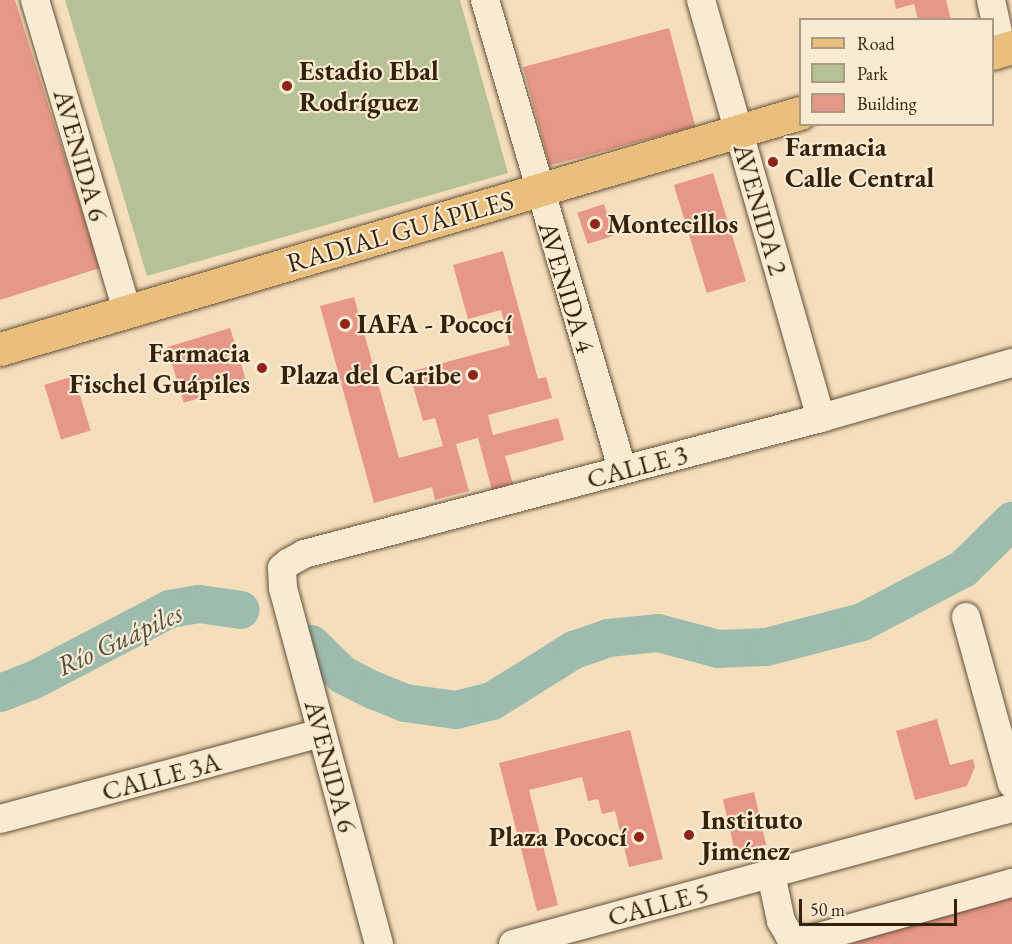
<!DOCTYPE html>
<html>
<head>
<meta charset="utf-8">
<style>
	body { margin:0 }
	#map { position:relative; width:1012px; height:944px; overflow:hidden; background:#f5debc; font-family:"EB Garamond",serif }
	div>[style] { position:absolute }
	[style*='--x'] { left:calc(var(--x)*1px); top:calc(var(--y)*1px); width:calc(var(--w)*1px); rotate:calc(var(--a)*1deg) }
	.green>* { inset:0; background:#b6c296 }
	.river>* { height:38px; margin:-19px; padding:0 19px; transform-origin:19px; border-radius:19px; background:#9dbcae }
	.building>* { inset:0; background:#e79787; transform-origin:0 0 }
	.roads { filter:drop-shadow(0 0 2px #645139) drop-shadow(0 0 2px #645139) }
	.minor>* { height:28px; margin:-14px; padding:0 14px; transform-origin:14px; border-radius:14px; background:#f8ead3 }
	.major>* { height:33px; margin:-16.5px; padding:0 16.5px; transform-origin:16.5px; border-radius:16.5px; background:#eabf7e }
	.dots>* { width:16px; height:16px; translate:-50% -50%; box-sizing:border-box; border:3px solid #f8ead3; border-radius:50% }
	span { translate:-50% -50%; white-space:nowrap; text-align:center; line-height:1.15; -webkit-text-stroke:4.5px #f8ead3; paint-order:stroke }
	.poi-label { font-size:27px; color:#34220d; font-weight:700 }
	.left { translate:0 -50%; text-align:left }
	.right { translate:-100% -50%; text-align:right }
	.street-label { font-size:27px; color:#34220d }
	.water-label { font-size:28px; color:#54503d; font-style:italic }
	.legend { position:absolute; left:799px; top:18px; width:195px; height:108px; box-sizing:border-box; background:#f8ead3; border:2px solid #aa9a84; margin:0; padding:8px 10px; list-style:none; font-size:18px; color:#34220d }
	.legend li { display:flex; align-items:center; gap:12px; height:30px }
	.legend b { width:30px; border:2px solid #aa9a84 }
	.scale { position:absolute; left:799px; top:899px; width:158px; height:27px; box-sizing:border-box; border:3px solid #34220d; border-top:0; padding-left:8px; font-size:18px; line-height:21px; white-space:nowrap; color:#34220d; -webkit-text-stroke:4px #f8ead3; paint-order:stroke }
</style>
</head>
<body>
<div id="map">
	<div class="green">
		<i style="clip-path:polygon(65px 0,460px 0,508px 173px,147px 276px)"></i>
	</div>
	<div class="river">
		<i style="--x:311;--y:644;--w:45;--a:44.1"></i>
		<i style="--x:343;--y:675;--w:34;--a:27"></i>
		<i style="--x:373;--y:690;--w:35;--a:22"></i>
		<i style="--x:405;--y:703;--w:51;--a:7.8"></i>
		<i style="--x:456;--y:710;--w:37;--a:-14"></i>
		<i style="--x:492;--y:701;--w:97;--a:-31.9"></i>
		<i style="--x:574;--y:650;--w:36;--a:-19"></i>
		<i style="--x:608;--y:638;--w:50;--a:-5.7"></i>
		<i style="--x:658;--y:633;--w:62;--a:14.9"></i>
		<i style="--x:718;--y:649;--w:48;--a:-2.4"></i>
		<i style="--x:766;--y:647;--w:99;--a:-14.6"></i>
		<i style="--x:862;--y:622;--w:114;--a:-27.7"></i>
		<i style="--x:963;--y:569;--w:69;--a:-44.4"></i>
		<i style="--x:0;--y:693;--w:34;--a:-21"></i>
		<i style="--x:32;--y:681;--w:156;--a:-27.6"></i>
		<i style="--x:170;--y:609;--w:29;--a:-10"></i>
		<i style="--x:199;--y:604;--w:42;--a:8.1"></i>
	</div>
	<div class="building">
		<i style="clip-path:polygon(0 0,15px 0,100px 268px,0 300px)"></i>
		<i style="clip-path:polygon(894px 0,946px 0,951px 20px,918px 20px,914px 4px,896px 9px)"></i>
		<i style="left:669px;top:28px;width:102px;height:151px;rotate:75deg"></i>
		<i style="left:713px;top:173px;width:113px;height:41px;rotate:73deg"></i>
		<i style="left:604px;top:204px;width:33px;height:28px;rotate:72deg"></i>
		<i style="clip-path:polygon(503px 251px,538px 379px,546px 377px,552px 398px,488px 415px,493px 435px,558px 418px,564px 440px,505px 456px,513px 484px,492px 490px,478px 438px,456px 444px,469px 491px,435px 500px,432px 487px,374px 503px,320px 306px,354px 297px,399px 458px,443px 446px,435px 418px,423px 421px,409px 372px,510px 345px,501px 310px,468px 319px,453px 265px)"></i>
		<i style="left:230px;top:328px;width:58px;height:66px;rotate:73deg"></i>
		<i style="left:74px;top:376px;width:57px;height:31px;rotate:73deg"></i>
		<i style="clip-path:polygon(937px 719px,950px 765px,973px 759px,975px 767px,967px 786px,915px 800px,896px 731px)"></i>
		<i style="clip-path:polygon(630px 730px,663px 859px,629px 867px,615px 811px,602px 814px,598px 799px,588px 801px,582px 777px,529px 790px,558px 905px,537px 911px,499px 763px)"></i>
		<i style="left:754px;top:792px;width:54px;height:32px;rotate:77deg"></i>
		<i style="clip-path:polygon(1012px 890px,1012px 944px,851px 944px)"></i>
	</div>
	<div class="roads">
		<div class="minor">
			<i style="--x:35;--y:0;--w:323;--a:73.5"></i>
			<i style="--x:485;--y:0;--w:490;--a:73.7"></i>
			<i style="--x:701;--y:0;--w:435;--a:74"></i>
			<i style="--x:991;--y:0;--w:51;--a:77.6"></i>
			<i style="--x:966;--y:617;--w:173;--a:74.6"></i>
			<i style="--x:0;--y:819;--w:333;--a:-15"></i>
			<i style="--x:771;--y:874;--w:48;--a:78"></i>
			<i style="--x:781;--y:921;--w:16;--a:60"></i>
			<i style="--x:789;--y:935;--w:17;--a:21"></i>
			<i style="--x:805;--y:941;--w:215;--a:-15.7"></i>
			<i style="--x:379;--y:944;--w:369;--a:-105.1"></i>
			<i style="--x:283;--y:588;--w:20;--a:-93"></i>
			<i style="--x:282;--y:568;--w:8;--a:-40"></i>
			<i style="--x:288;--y:563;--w:18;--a:-29"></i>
			<i style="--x:304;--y:554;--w:535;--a:-14.74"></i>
			<i style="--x:821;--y:418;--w:199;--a:-16.1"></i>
			<i style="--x:513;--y:944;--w:517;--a:-15.25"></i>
		</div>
		<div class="major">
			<i style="--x:992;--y:53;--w:21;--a:-17"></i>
			<i style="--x:0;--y:349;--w:834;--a:-16.44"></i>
		</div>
	</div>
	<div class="dots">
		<i style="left:287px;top:86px;background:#8f2418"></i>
		<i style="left:773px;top:162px;background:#8f2418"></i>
		<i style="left:595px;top:224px;background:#8f2418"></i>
		<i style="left:345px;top:324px;background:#8f2418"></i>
		<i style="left:262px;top:368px;background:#8f2418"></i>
		<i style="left:473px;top:375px;background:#8f2418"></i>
		<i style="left:689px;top:835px;background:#8f2418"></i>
		<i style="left:639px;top:837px;background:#8f2418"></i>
	</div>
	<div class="poi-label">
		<span class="left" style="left:299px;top:86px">Estadio Ebal<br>Rodríguez</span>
		<span class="left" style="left:785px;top:162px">Farmacia<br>Calle Central</span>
		<span class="left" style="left:607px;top:224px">Montecillos</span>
		<span class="left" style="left:357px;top:324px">IAFA - Pococí</span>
		<span class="right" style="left:250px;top:368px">Farmacia<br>Fischel Guápiles</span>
		<span class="right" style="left:461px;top:375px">Plaza del Caribe</span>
		<span class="left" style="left:701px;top:835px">Instituto<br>Jiménez</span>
		<span class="right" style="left:627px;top:837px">Plaza Pococí</span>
	</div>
	<div class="street-label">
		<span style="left:81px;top:155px;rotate:74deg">AVENIDA 6</span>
		<span style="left:761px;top:209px;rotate:74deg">AVENIDA 2</span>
		<span style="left:400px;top:231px;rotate:-16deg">RADIAL GUÁPILES</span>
		<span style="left:567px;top:287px;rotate:73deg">AVENIDA 4</span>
		<span style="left:637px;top:466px;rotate:-15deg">CALLE 3</span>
		<span style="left:331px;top:766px;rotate:75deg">AVENIDA 6</span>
		<span style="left:161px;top:776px;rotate:-15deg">CALLE 3A</span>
		<span style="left:658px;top:904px;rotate:-15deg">CALLE 5</span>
	</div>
	<div class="water-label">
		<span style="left:119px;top:639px;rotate:-25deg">Río Guápiles</span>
	</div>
	<ul class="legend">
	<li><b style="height:8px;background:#eabf7e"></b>Road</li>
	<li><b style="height:16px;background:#b6c296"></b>Park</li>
	<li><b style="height:16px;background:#e79787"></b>Building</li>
	</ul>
	<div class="scale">50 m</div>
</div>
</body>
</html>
